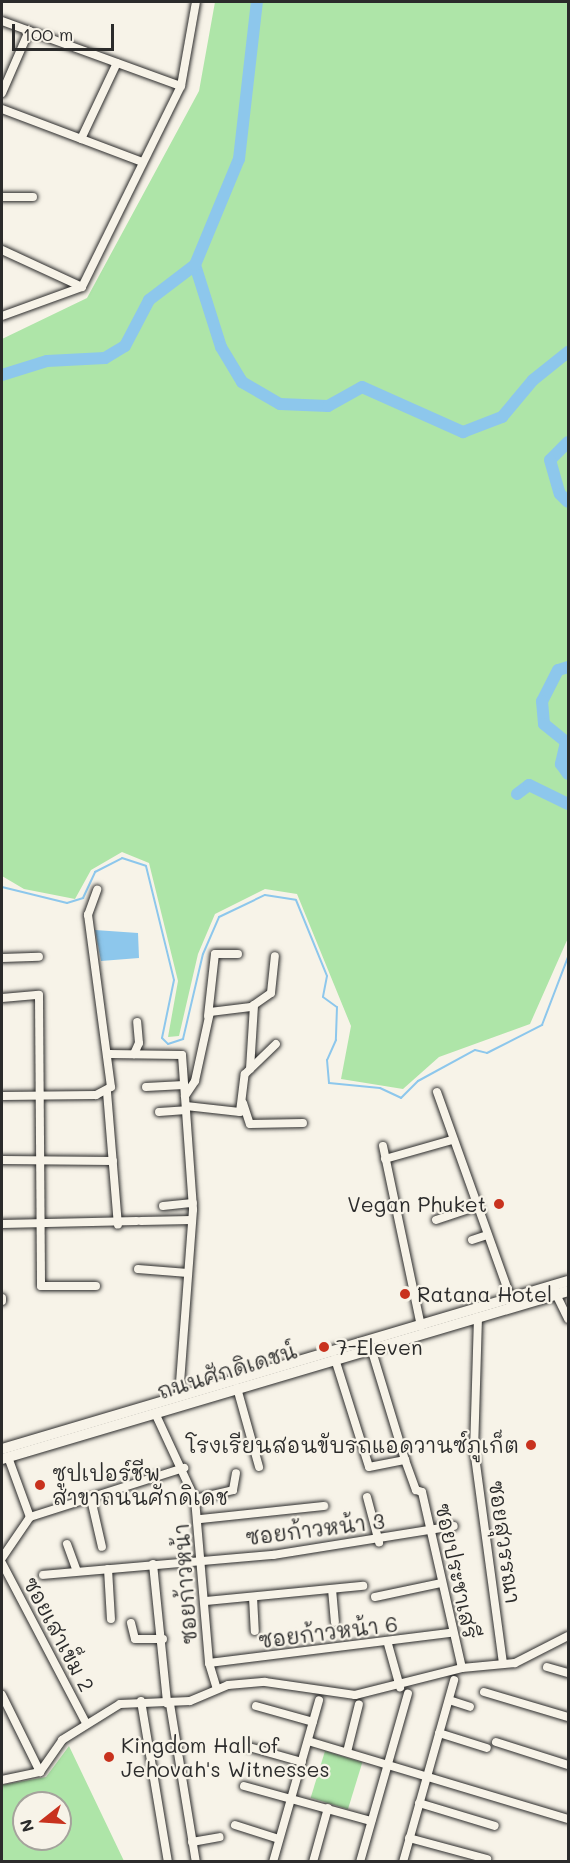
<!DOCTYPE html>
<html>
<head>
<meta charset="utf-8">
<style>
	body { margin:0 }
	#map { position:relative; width:570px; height:1863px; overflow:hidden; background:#f7f3e8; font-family:Mali,"Playpen Sans Thai",sans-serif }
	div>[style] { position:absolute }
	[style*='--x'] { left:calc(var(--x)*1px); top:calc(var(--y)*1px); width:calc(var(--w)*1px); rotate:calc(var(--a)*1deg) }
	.green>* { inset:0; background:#aee5a8; transform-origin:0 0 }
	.water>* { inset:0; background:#8dc7ec }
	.stream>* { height:2px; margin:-1px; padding:0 1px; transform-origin:1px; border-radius:1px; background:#8dc7ec }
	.river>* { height:12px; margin:-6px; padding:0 6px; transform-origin:6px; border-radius:6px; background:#8dc7ec }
	.roads { filter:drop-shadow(0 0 2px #2b2b2b) drop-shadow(0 0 2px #2b2b2b) }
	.minor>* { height:8px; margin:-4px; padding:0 4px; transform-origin:4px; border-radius:4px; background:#f7f3e8 }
	.secondary>* { height:10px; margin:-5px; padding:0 5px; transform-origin:5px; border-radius:5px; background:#f7f3e8 }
	.dots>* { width:16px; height:16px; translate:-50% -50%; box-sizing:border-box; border:3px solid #f7f3e8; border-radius:50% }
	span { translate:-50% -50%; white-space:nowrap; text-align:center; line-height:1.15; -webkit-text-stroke:4.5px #f7f3e8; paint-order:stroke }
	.poi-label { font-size:21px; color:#2b2b2b }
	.right { translate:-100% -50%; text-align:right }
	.left { translate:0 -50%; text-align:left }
	.street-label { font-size:21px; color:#2b2b2b }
	.frame { position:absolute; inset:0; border:3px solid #2b2b2b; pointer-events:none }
	.north { position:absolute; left:12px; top:1791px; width:60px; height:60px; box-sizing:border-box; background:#f7f3e8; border:2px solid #a5a39c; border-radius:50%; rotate:253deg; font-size:16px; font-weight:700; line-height:24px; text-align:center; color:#2b2b2b }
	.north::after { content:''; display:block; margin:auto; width:21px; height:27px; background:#c8321e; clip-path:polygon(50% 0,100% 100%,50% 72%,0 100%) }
	.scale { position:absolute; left:12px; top:24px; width:102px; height:27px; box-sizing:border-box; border:3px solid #2b2b2b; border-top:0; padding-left:8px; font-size:18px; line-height:21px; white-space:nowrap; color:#2b2b2b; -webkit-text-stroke:4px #f7f3e8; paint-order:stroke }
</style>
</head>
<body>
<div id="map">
	<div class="green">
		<i style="clip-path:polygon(215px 2px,568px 2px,568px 938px,530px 1024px,439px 1057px,403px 1089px,341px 1079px,351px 1026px,297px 894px,265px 889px,215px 914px,198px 954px,179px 1036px,168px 1037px,178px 981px,149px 863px,122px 852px,91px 870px,75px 899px,24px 889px,2px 876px,2px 339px,87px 298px,199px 91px)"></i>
		<i style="clip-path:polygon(evenodd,69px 1746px,124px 1861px,2px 1861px,2px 1785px,46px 1777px,69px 1746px,24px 1803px,60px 1803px,60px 1839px,24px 1839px,24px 1803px)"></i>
		<i style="left:325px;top:1751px;width:39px;height:49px;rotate:17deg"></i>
	</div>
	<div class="water">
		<i style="clip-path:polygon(95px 930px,138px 933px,139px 958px,101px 961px)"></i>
	</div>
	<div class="stream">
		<i style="--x:2;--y:887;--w:67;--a:13.8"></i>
		<i style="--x:67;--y:903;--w:17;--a:-17"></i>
		<i style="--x:83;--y:898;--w:29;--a:-65"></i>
		<i style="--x:95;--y:872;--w:30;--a:-27"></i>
		<i style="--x:122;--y:858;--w:25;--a:18"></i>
		<i style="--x:146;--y:866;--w:117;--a:76.2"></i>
		<i style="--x:174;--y:980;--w:59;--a:101.7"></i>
		<i style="--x:162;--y:1038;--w:8;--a:45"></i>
		<i style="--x:168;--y:1044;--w:16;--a:-18"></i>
		<i style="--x:183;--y:1039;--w:87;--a:-76.8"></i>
		<i style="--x:203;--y:954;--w:40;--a:-66.6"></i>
		<i style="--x:219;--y:917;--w:51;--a:-25.6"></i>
		<i style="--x:265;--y:895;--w:31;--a:9"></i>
		<i style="--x:296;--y:900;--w:82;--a:67.8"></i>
		<i style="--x:327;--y:976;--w:21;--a:101"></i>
		<i style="--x:323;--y:997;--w:17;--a:36"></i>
		<i style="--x:337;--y:1007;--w:33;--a:92"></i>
		<i style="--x:336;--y:1040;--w:22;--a:114"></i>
		<i style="--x:327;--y:1060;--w:23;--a:85"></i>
		<i style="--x:329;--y:1083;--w:51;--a:5.6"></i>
		<i style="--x:380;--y:1088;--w:23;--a:25"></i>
		<i style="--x:401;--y:1098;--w:24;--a:-45"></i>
		<i style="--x:418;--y:1081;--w:65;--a:-28.5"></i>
		<i style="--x:475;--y:1050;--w:12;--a:14"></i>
		<i style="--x:487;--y:1053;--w:62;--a:-27"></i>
		<i style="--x:542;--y:1025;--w:73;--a:-69.1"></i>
	</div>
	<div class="river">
		<i style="--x:195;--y:265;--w:86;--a:72.4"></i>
		<i style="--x:221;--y:347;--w:41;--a:59"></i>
		<i style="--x:242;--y:382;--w:44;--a:30.1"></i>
		<i style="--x:280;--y:404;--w:48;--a:2.4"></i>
		<i style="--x:328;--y:406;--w:39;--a:-29"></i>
		<i style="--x:362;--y:387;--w:111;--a:24"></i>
		<i style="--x:463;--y:432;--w:42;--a:-21"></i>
		<i style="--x:502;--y:417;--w:48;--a:-50"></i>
		<i style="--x:533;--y:380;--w:45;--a:-38.7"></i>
		<i style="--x:2;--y:375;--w:47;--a:-17.3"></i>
		<i style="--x:47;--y:361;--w:58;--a:-3"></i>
		<i style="--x:105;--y:358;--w:23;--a:-31"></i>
		<i style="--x:125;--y:346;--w:52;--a:-62.4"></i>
		<i style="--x:149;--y:300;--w:58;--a:-37.3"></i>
		<i style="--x:195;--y:265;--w:115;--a:-67.5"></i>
		<i style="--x:239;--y:159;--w:158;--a:-83.5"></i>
		<i style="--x:568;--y:442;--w:25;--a:135"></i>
		<i style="--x:550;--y:460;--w:35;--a:74"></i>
		<i style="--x:560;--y:494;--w:11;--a:45"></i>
		<i style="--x:568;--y:667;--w:10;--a:163"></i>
		<i style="--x:558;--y:670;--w:35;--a:117"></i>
		<i style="--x:542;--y:701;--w:23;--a:85"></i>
		<i style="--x:544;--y:724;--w:28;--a:39"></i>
		<i style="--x:566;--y:742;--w:23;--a:103"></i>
		<i style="--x:561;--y:764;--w:12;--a:55"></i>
		<i style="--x:517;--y:794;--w:15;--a:-37"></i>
		<i style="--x:529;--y:785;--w:43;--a:26"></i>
	</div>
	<div class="roads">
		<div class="minor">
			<i style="--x:2;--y:21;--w:190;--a:20"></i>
			<i style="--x:2;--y:93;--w:68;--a:-66.5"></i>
			<i style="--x:2;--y:109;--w:150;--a:20.7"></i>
			<i style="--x:81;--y:139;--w:84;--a:-64.7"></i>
			<i style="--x:2;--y:197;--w:31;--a:0"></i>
			<i style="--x:2;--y:250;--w:88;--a:24.8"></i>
			<i style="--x:2;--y:316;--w:85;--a:-19.9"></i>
			<i style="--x:82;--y:287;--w:224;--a:-63.8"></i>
			<i style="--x:181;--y:86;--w:85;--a:-79.9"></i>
			<i style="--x:2;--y:958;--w:37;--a:-2"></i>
			<i style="--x:2;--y:998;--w:37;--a:-5"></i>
			<i style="--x:39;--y:995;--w:291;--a:89.6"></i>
			<i style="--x:41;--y:1286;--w:55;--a:0"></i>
			<i style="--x:208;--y:1016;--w:62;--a:-83.6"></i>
			<i style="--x:215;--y:954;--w:23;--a:0"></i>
			<i style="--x:109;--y:1054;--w:73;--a:0.8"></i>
			<i style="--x:182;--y:1055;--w:155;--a:85.9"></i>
			<i style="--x:193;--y:1210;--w:186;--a:94.3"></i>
			<i style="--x:134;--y:1054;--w:12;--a:-66"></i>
			<i style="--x:139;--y:1043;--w:21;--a:-95"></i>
			<i style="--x:250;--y:1069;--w:64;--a:-86.4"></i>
			<i style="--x:146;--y:1087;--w:38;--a:-3"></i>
			<i style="--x:107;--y:1092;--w:133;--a:85.3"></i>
			<i style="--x:437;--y:1092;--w:220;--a:70.3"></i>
			<i style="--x:2;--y:1096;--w:94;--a:-0.6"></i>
			<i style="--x:96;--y:1095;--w:17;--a:-28"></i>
			<i style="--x:111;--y:1087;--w:174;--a:-97.6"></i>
			<i style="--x:88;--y:915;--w:27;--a:-70"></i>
			<i style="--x:185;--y:1096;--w:18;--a:-56"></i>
			<i style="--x:195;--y:1081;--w:71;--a:-77.7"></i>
			<i style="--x:210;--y:1012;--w:41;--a:-7"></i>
			<i style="--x:251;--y:1007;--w:24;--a:-35"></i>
			<i style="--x:271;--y:993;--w:37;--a:-84"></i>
			<i style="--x:243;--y:1103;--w:22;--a:72"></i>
			<i style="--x:250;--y:1124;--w:53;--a:-1.1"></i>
			<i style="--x:186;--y:1106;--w:54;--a:6.3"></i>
			<i style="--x:240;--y:1112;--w:38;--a:-83"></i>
			<i style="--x:245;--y:1074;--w:43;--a:-44.1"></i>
			<i style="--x:159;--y:1112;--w:27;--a:-4"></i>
			<i style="--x:383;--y:1146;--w:184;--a:78.1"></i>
			<i style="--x:385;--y:1159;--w:70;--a:-15.8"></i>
			<i style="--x:2;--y:1160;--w:111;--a:0.5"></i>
			<i style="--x:163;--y:1206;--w:30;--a:-6"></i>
			<i style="--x:436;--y:1220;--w:41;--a:-18.4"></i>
			<i style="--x:141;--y:1221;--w:51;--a:-1.1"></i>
			<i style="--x:2;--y:1224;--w:135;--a:-1.3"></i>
			<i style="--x:472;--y:1240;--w:16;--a:-18"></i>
			<i style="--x:138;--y:1269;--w:50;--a:4.6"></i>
			<i style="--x:554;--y:1290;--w:32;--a:64"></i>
			<i style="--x:2;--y:1298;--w:3;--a:90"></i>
			<i style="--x:478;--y:1317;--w:132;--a:91.7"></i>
			<i style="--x:474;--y:1449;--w:217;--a:82.3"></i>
			<i style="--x:371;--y:1348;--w:117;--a:73.1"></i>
			<i style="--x:405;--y:1460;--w:32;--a:70"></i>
			<i style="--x:416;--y:1490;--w:6;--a:18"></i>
			<i style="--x:422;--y:1492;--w:180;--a:77.2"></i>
			<i style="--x:335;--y:1359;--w:113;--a:72.5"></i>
			<i style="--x:369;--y:1467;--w:37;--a:-11"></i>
			<i style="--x:237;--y:1388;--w:82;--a:74.4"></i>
			<i style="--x:155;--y:1413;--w:95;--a:65.1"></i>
			<i style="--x:195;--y:1499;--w:165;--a:85.1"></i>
			<i style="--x:209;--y:1663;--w:27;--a:73"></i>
			<i style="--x:8;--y:1457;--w:64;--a:69.9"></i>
			<i style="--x:367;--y:1497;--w:47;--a:75.1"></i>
			<i style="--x:91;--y:1499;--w:49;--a:77.1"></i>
			<i style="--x:195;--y:1499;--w:39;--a:-13"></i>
			<i style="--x:233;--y:1490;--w:17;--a:-80"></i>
			<i style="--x:30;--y:1517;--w:162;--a:-17.7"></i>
			<i style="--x:200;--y:1519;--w:125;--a:-6"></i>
			<i style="--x:67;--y:1544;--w:27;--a:70"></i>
			<i style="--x:2;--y:1558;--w:50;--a:-55.7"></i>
			<i style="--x:2;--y:1563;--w:181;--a:62.3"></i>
			<i style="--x:153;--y:1564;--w:140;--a:84.2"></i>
			<i style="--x:108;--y:1569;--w:50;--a:86.6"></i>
			<i style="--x:43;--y:1575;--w:231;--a:-5"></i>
			<i style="--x:273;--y:1555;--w:183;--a:-9.1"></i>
			<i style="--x:332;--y:1589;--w:33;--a:85"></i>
			<i style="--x:253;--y:1597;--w:34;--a:87"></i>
			<i style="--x:375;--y:1597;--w:67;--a:-12"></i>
			<i style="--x:206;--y:1601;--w:158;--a:-5.5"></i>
			<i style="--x:131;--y:1623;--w:16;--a:76"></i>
			<i style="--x:135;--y:1639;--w:28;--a:0"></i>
			<i style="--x:388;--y:1644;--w:45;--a:74.4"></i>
			<i style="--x:209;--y:1663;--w:244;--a:-7.1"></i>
			<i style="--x:547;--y:1667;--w:22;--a:16"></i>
			<i style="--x:484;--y:1692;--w:88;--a:16.6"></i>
			<i style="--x:2;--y:1695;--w:86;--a:63.7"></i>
			<i style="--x:449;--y:1700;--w:22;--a:18"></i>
			<i style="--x:141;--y:1701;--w:163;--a:80.5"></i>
			<i style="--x:170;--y:1704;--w:160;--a:80.7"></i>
			<i style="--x:256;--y:1706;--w:59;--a:15.7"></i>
			<i style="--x:439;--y:1733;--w:50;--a:17.4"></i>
			<i style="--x:308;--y:1741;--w:271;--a:16.7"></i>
			<i style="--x:496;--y:1742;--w:76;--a:17.7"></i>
			<i style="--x:249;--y:1747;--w:55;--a:15.8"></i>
			<i style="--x:347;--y:1752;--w:49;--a:-76"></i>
			<i style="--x:2;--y:1780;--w:39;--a:-12"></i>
			<i style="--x:40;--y:1772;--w:39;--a:-55"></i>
			<i style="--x:62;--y:1740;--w:68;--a:-31.8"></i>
			<i style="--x:120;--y:1704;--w:70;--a:-2.5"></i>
			<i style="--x:190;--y:1701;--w:41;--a:-22.8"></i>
			<i style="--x:228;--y:1685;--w:37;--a:-5"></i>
			<i style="--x:265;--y:1682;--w:91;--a:8.2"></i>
			<i style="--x:355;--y:1695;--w:110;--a:-14.2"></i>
			<i style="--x:462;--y:1668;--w:53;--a:-5.4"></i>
			<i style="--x:515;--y:1663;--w:59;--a:-27"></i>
			<i style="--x:244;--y:1786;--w:132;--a:15.4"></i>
			<i style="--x:419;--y:1803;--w:79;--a:16.8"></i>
			<i style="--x:235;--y:1825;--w:46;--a:17.7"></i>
			<i style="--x:409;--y:1838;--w:81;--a:15.1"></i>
			<i style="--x:192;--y:1842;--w:28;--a:-10"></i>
			<i style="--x:273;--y:1862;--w:168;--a:-74.1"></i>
			<i style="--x:313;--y:1862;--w:56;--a:-74.5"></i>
			<i style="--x:360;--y:1862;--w:175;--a:-74.1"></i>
			<i style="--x:403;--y:1862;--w:189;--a:-74.3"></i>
		</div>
		<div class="secondary">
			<i style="--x:2;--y:1449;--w:590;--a:-16.53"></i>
			<i style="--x:2;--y:1459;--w:590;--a:-16.53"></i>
		</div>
	</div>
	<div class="dots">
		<i style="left:499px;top:1204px;background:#c8321e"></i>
		<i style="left:405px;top:1294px;background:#c8321e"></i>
		<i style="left:324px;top:1347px;background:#c8321e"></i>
		<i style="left:531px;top:1445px;background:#c8321e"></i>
		<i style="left:40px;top:1485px;background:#c8321e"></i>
		<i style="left:109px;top:1757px;background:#c8321e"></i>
	</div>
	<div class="poi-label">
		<span class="right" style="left:487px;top:1204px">Vegan Phuket</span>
		<span class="left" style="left:417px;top:1294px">Ratana Hotel</span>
		<span class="left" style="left:336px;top:1347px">7-Eleven</span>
		<span class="right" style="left:519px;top:1445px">โรงเรียนสอนขับรถแอดวานซ์ภูเก็ต</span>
		<span class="left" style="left:52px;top:1485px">ซูปเปอร์ชีพ<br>สาขาถนนศักดิเดช</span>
		<span class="left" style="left:121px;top:1757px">Kingdom Hall of<br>Jehovah's Witnesses</span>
	</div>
	<div class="street-label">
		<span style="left:227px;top:1371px;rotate:-17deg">ถนนศักดิเดชน์</span>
		<span style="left:315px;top:1529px;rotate:-7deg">ซอยก้าวหน้า 3</span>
		<span style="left:505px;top:1542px;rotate:82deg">ซอยสุวรรณา</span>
		<span style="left:457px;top:1571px;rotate:78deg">ซอยประชาเสรี</span>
		<span style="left:185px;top:1584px;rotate:-94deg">ซอยก้าวหน้า</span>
		<span style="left:328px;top:1632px;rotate:-7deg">ซอยก้าวหน้า 6</span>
		<span style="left:59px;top:1634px;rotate:62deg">ซอยเสาเข็ม 2</span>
	</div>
	<div class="frame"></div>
	<div class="north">N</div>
	<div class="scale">100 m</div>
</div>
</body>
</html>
